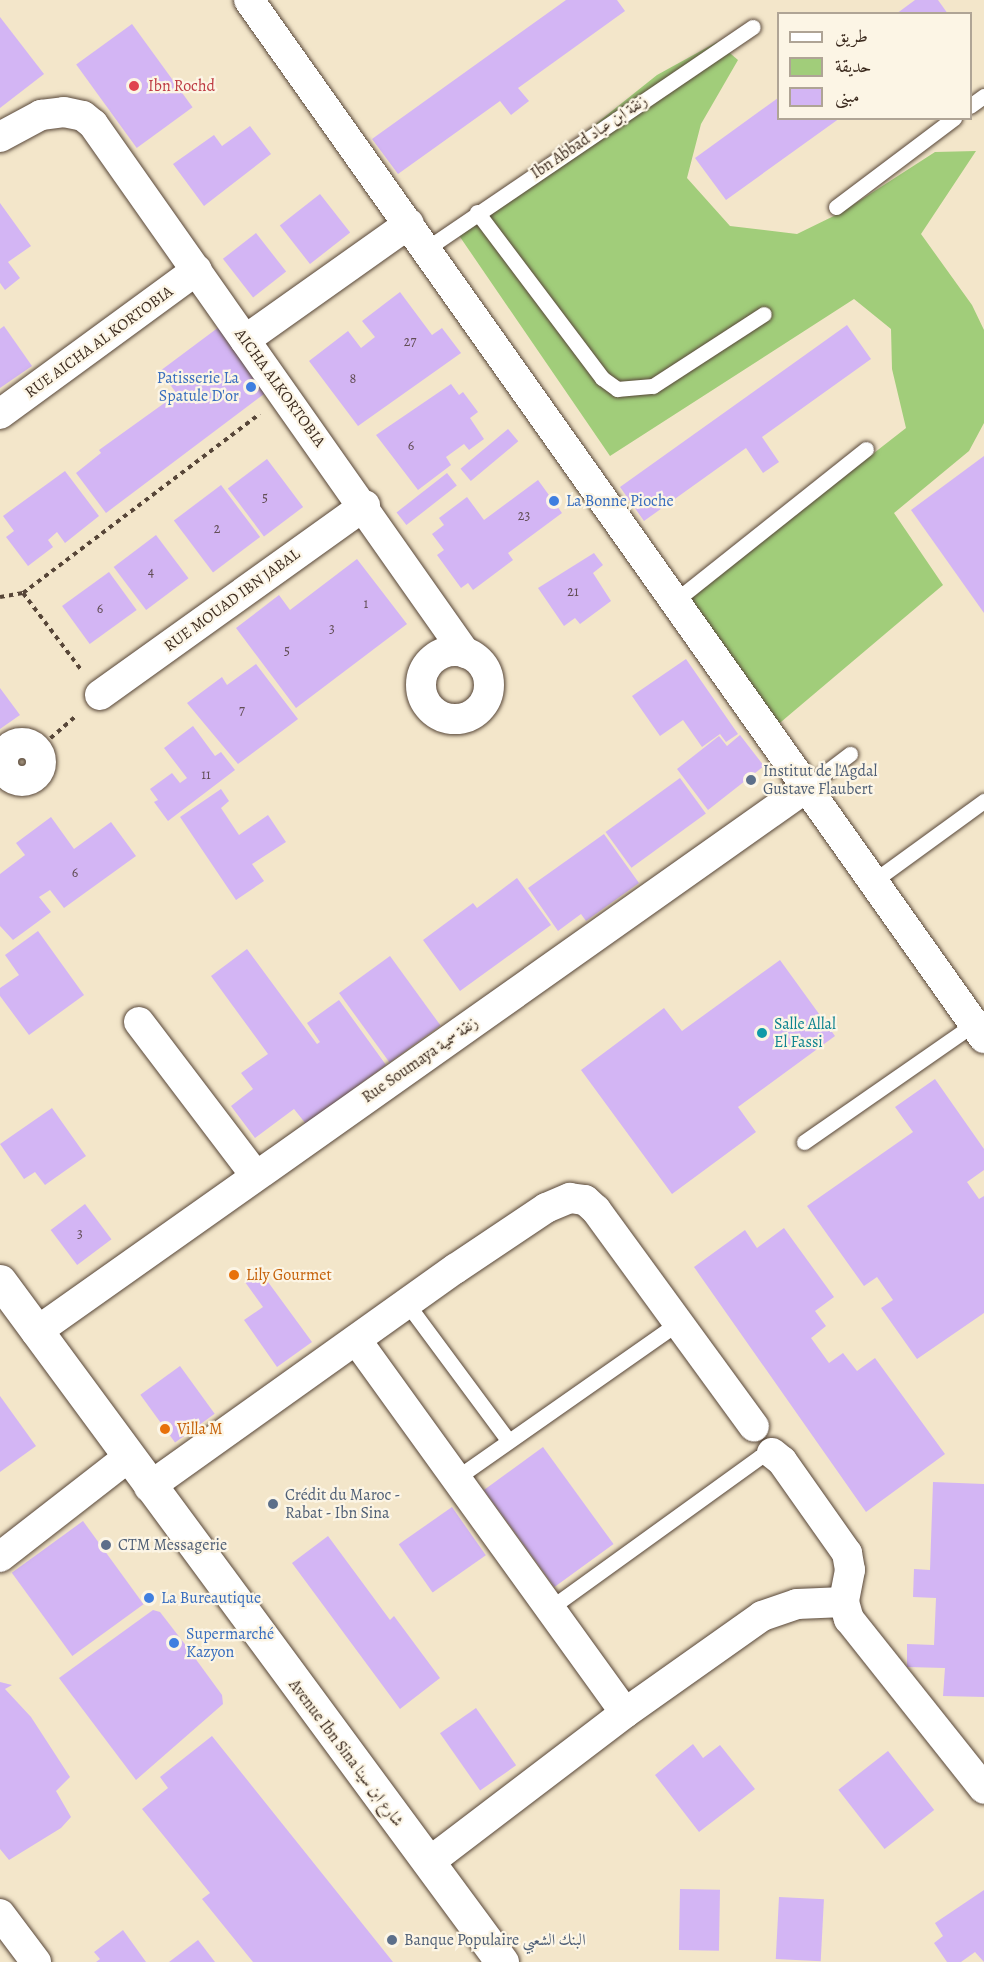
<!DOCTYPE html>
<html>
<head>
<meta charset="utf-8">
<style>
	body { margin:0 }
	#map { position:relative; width:984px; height:1962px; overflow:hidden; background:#f3e6ca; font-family:Alegreya,Amiri,serif }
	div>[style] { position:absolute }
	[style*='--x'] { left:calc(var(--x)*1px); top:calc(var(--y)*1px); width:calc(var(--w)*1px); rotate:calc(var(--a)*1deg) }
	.green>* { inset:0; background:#a1cd7a }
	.building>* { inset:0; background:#d3b5f4; transform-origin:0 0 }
	.path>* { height:4px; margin-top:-2px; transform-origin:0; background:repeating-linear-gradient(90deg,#574638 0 4.5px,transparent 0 9px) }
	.roads { filter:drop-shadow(0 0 2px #574638) drop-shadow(0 0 2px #574638) }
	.lane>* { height:15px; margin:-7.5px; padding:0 7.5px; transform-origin:7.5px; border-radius:7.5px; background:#fff }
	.street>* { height:30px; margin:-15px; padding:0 15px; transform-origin:15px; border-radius:15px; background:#fff }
	.street>.ring { margin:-15px; padding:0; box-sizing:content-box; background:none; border:30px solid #fff; border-radius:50% }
	.secondary>* { height:33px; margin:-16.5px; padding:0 16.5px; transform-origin:16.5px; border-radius:16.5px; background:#fff }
	.dots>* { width:16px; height:16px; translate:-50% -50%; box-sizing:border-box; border:3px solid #fcf5e5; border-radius:50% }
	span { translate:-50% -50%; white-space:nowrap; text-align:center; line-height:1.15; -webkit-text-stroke:4.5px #fcf5e5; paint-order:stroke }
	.number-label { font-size:14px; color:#614d54 }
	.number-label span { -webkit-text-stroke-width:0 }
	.health-label { font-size:16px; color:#be3a42 }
	.left { translate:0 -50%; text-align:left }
	.street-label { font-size:16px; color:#3b2a1e }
	.shop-label { font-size:16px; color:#366cbe }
	.right { translate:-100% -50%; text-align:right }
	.service-label { font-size:16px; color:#4e5e75 }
	.culture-label { font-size:16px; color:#0d838f }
	.food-label { font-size:16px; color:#c56008 }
	.legend { position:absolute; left:777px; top:12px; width:195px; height:108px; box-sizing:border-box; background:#fcf5e5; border:2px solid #afa495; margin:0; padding:8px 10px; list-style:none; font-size:18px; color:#3b2a1e }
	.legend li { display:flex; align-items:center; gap:12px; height:30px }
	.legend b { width:30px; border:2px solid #afa495 }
</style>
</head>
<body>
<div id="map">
	<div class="green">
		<i style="clip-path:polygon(717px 42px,738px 60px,701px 124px,687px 178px,730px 226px,797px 234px,842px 212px,935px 152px,976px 151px,921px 234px,972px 305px,984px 330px,984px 423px,969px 451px,894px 513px,943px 585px,775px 727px,687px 599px,906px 428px,892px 369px,891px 329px,854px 299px,610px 456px,458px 234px,657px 75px)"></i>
	</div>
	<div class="building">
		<i style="clip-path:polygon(566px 0,617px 0,625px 11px,518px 88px,529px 101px,511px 115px,500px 101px,398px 174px,372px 139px)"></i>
		<i style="clip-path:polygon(915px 0,938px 0,948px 14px,896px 14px)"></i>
		<i style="clip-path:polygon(0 17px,44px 74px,0 108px)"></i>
		<i style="left:132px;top:24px;width:103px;height:69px;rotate:54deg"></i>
		<i style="clip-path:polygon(778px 98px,778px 118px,840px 118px,726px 200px,695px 158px)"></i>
		<i style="clip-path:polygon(250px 126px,271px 154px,204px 206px,173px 164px,214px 135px,222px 146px)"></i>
		<i style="left:320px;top:194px;width:49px;height:51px;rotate:52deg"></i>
		<i style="clip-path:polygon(0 203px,31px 246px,8px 262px,20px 278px,5px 290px,0 283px)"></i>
		<i style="left:256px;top:233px;width:49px;height:42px;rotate:52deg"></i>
		<i style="clip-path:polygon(400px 292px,432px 335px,442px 328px,461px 353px,358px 426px,309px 361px,348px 331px,361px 348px,375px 337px,362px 321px)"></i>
		<i style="clip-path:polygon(223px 324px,272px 388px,106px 513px,76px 473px,101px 453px,99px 450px,177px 394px,160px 371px)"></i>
		<i style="clip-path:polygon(847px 325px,871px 359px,762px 437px,779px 462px,763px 473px,746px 448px,644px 521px,620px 487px)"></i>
		<i style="clip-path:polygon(4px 326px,32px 366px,0 388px,0 329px)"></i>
		<i style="clip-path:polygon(451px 384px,459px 395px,463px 392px,478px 412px,470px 418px,484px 439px,469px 450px,464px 444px,446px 457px,451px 465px,418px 490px,376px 435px)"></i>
		<i style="left:508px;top:429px;width:16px;height:62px;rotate:50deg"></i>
		<i style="clip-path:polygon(984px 456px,984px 613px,911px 510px)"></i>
		<i style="left:267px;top:459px;width:60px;height:49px;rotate:53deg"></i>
		<i style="clip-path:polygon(65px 471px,99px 516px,65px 543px,57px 532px,48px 540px,53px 547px,28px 566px,6px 537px,14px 531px,3px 516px)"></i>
		<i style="left:447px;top:473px;width:16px;height:64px;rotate:52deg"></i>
		<i style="clip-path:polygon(538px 480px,562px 513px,508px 553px,513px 560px,473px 590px,468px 583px,461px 588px,437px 555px,444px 550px,432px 534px,444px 525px,439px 518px,467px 497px,484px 520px)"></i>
		<i style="left:221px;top:485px;width:65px;height:59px;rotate:53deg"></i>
		<i style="left:156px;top:535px;width:54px;height:53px;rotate:53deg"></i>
		<i style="clip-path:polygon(594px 553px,603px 565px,593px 573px,611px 601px,580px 624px,575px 618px,564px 626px,538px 588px)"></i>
		<i style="clip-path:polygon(357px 559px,407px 624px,296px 708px,236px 628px,279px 595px,290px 610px)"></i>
		<i style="left:109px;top:572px;width:47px;height:58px;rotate:54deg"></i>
		<i style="clip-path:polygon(686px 659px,738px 734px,726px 742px,720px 734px,702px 747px,683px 720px,660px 736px,632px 696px)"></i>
		<i style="clip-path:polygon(256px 664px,298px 719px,238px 764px,187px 703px,222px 677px,227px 685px)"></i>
		<i style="clip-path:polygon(0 688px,20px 715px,0 729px)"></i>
		<i style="clip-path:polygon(193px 726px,215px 756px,221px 752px,235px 770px,168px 821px,154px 802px,158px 800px,150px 789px,172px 773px,180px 783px,187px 778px,164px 748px)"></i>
		<i style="clip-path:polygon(740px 735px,764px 766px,708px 810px,677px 769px,719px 736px,727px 746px)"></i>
		<i style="left:680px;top:778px;width:44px;height:92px;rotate:54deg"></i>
		<i style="clip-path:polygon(221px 789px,229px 801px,221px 808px,239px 835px,268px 815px,286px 842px,252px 864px,264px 881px,236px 900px,180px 817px)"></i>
		<i style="clip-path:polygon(51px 817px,74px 849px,111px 822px,136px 856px,64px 908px,50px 890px,39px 897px,51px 912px,13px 940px,0 926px,0 874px,25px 855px,16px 843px)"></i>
		<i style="clip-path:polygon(604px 834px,639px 883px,586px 921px,581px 914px,558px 931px,528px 888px)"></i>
		<i style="clip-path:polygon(517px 878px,551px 925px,460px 991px,423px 940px,473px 903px,477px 908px)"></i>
		<i style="clip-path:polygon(38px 931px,84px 995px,29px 1035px,0 996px,0 988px,19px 975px,5px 955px)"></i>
		<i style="clip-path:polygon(247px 949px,317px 1044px,320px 1042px,307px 1023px,339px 1000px,386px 1065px,306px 1124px,294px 1109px,255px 1138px,231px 1106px,253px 1089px,241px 1073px,268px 1054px,211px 976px)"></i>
		<i style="left:390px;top:956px;width:86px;height:63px;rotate:54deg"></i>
		<i style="clip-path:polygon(780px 960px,835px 1036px,738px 1107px,756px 1132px,672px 1194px,581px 1070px,664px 1008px,682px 1031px)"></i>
		<i style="clip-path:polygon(935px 1079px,984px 1149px,984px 1170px,967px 1182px,979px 1199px,984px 1196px,984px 1313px,917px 1359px,881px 1308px,893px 1300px,877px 1277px,864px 1286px,807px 1206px,913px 1132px,895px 1107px)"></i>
		<i style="clip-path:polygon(52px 1108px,86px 1156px,45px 1185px,35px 1172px,24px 1179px,0 1144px)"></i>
		<i style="left:85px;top:1204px;width:44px;height:43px;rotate:53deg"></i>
		<i style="clip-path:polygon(784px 1228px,834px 1297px,815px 1311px,826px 1326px,811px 1338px,829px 1363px,843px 1353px,857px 1371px,875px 1358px,945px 1454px,866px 1512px,694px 1267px,745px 1230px,757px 1248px)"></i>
		<i style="clip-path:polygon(260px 1271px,312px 1342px,277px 1367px,244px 1320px,263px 1307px,245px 1282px)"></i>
		<i style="left:180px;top:1366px;width:59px;height:49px;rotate:54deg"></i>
		<i style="clip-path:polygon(0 1396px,36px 1446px,0 1472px)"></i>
		<i style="left:543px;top:1447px;width:120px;height:73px;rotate:54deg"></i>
		<i style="clip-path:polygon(933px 1482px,984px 1484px,984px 1697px,943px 1696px,945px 1668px,907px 1667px,907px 1644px,934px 1645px,936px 1598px,913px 1597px,914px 1569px,930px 1570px)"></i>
		<i style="left:452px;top:1507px;width:59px;height:65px;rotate:55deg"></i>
		<i style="left:83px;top:1521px;width:103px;height:88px;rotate:54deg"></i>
		<i style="clip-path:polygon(328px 1536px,390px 1620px,394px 1616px,440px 1678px,400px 1709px,292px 1563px)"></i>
		<i style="clip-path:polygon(153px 1610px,160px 1612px,184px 1643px,222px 1695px,223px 1704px,136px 1780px,59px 1678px)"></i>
		<i style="clip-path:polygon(0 1682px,12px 1685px,5px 1689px,31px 1717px,70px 1777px,56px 1791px,71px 1817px,61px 1828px,9px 1860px,0 1849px)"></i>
		<i style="left:476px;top:1708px;width:70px;height:44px;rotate:55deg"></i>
		<i style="clip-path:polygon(212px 1736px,393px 1962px,253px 1962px,202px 1899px,210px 1893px,142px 1809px,168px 1788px,160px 1777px)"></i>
		<i style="clip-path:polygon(693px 1744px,703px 1758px,720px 1745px,755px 1789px,699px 1832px,655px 1775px)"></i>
		<i style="left:888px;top:1751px;width:75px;height:63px;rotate:52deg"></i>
		<i style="left:680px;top:1889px;width:40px;height:61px;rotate:1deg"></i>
		<i style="clip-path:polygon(984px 1890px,984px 1962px,975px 1952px,961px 1962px,947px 1962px,934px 1943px,943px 1936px,935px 1923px)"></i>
		<i style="left:779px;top:1897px;width:45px;height:62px;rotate:3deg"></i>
		<i style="clip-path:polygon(123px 1930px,146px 1962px,96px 1962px,100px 1959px,94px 1952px)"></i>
		<i style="clip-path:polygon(198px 1940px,215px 1962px,169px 1962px)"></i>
	</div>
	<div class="path">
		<i style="--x:23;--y:593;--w:98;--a:52.9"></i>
		<i style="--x:0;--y:597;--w:23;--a:-10"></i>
		<i style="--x:23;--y:593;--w:297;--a:-37.1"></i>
		<i style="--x:37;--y:750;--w:52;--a:-41.1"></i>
	</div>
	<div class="roads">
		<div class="lane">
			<i style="--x:970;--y:106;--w:17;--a:-36"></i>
			<i style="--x:836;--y:207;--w:148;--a:-37"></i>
			<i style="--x:477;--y:212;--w:208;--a:53"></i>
			<i style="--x:602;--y:378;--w:19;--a:36"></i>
			<i style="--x:617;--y:389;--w:36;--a:-5"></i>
			<i style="--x:653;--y:386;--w:132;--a:-33"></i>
			<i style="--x:426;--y:249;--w:395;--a:-34.2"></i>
			<i style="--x:675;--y:601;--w:244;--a:-38.5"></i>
			<i style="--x:804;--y:789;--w:58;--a:-37.3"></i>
			<i style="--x:871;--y:883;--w:140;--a:-36"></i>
			<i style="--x:804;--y:1142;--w:207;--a:-34.8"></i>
			<i style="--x:408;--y:1305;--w:168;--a:53.5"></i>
			<i style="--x:455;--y:1479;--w:272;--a:-35"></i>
			<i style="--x:549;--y:1609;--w:260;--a:-35.8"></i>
			<i style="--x:760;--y:1457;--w:13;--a:-18"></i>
		</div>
		<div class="street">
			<i style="--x:249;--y:0;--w:1272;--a:54.7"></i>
			<i style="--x:0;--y:137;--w:47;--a:-28.2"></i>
			<i style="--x:41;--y:115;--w:23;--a:-7"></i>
			<i style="--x:64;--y:112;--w:19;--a:12"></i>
			<i style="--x:83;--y:116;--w:13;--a:39"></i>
			<i style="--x:93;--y:124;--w:647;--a:54.88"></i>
			<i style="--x:245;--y:340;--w:201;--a:-35.3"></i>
			<i style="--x:0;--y:414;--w:244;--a:-36.2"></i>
			<i class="ring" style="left:421px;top:651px;width:38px;height:38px"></i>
			<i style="--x:100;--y:695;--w:326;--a:-35.6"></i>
			<i class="ring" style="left:3px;top:743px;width:8px;height:8px"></i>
			<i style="--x:139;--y:1022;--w:192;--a:52.8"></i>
			<i style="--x:36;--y:1332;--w:941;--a:-35.26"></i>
			<i style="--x:357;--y:1341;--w:458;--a:54.2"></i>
			<i style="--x:772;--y:1453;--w:13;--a:39"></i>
			<i style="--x:782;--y:1461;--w:113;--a:54.8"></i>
			<i style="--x:847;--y:1553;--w:17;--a:80"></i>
			<i style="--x:850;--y:1570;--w:33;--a:101"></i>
			<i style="--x:844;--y:1602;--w:18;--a:74"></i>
			<i style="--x:849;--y:1619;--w:217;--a:51.5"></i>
			<i style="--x:149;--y:1487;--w:376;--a:-35.5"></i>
			<i style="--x:455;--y:1269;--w:110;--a:-33.8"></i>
			<i style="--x:546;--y:1208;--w:26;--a:-23"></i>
			<i style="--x:570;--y:1198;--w:15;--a:8"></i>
			<i style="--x:585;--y:1200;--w:15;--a:42"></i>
			<i style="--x:596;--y:1210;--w:268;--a:53.9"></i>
			<i style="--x:0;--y:1557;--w:161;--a:-37.9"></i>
			<i style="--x:428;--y:1863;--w:248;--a:-37.3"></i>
			<i style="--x:625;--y:1713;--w:168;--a:-35.3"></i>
			<i style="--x:762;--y:1616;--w:37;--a:-19"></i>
			<i style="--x:797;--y:1604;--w:47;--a:-2.4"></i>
			<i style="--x:0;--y:1914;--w:60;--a:53.1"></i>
		</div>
		<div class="secondary">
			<i style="--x:0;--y:1281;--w:846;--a:53.6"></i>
		</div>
	</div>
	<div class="dots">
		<i style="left:134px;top:86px;background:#e0444e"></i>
		<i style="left:251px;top:387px;background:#3f7fe0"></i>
		<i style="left:554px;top:501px;background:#3f7fe0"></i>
		<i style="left:751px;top:780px;background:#5c6f8a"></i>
		<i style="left:762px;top:1033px;background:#0f9aa8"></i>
		<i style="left:234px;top:1275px;background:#e8710a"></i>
		<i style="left:165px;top:1429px;background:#e8710a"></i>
		<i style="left:273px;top:1504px;background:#5c6f8a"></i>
		<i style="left:106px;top:1545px;background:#5c6f8a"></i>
		<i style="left:149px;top:1598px;background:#3f7fe0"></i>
		<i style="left:174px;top:1643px;background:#3f7fe0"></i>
		<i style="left:392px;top:1940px;background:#5c6f8a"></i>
	</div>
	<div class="number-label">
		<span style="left:410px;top:342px">27</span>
		<span style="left:353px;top:379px">8</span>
		<span style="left:411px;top:446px">6</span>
		<span style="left:265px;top:498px">5</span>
		<span style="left:524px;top:516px">23</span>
		<span style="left:217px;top:529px">2</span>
		<span style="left:151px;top:572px">4</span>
		<span style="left:573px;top:592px">21</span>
		<span style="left:366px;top:604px">1</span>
		<span style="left:100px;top:609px">6</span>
		<span style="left:332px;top:629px">3</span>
		<span style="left:287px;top:651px">5</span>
		<span style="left:242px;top:711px">7</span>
		<span style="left:206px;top:775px">11</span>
		<span style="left:75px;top:873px">6</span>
		<span style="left:80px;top:1234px">3</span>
	</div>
	<div class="health-label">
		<span class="left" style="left:148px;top:86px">Ibn Rochd</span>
	</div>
	<div class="street-label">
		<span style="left:589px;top:137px;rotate:-34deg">Ibn Abbad زنقة ابن عباد</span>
		<span style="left:99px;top:342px;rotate:-36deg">RUE AICHA AL KORTOBIA</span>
		<span style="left:280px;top:388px;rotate:54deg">AICHA ALKORTOBIA</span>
		<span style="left:232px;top:600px;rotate:-36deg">RUE MOUAD IBN JABAL</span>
		<span style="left:420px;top:1060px;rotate:-35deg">Rue Soumaya زنقة سمية</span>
		<span style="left:346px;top:1753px;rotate:53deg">Avenue Ibn Sina شارع ابن سينا</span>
	</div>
	<div class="shop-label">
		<span class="right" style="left:239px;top:387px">Patisserie La<br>Spatule D'or</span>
		<span class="left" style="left:566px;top:501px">La Bonne Pioche</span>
		<span class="left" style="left:161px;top:1598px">La Bureautique</span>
		<span class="left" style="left:186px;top:1643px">Supermarché<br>Kazyon</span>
	</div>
	<div class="service-label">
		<span class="left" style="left:763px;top:780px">Institut de l'Agdal<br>Gustave Flaubert</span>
		<span class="left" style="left:285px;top:1504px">Crédit du Maroc -<br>Rabat - Ibn Sina</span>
		<span class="left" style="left:118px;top:1545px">CTM Messagerie</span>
		<span class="left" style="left:404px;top:1940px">Banque Populaire البنك الشعبي</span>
	</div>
	<div class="culture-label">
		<span class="left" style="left:774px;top:1033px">Salle Allal<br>El Fassi</span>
	</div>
	<div class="food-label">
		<span class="left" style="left:246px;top:1275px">Lily Gourmet</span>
		<span class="left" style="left:177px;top:1429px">Villa M</span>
	</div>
	<ul class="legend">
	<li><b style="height:8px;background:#fff"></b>طريق</li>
	<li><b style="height:16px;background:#a1cd7a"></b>حديقة</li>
	<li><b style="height:16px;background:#d3b5f4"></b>مبنى</li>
	</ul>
</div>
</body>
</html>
